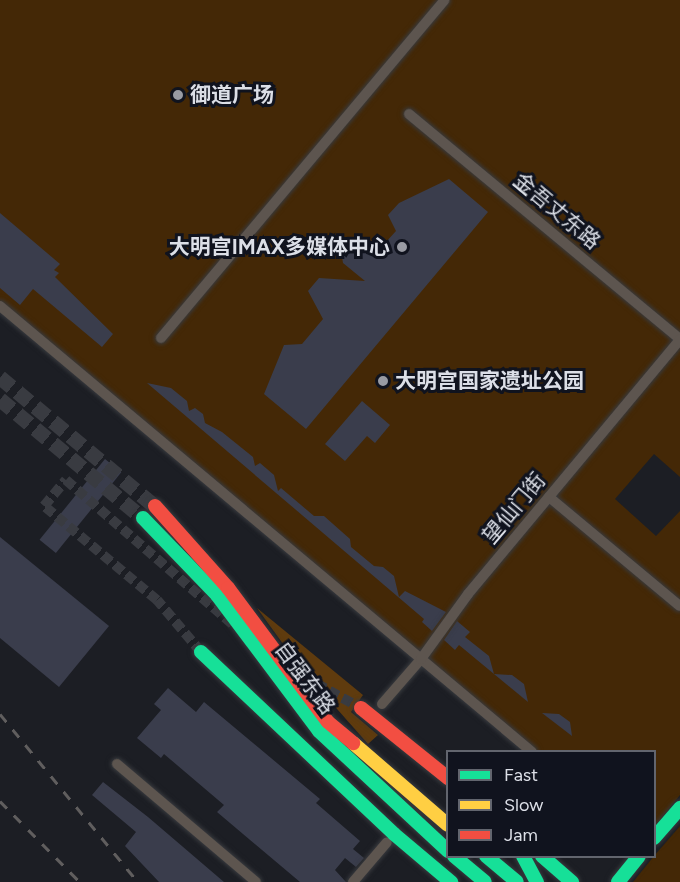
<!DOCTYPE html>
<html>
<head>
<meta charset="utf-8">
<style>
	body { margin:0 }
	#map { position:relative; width:680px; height:882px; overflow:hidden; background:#1c1e24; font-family:Figtree,"Noto Sans SC",sans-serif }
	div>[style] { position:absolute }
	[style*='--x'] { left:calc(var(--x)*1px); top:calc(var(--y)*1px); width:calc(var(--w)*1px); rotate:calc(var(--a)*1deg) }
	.green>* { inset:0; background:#442806 }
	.forest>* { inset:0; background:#5f3b0e }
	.building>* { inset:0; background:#3a3d4c; transform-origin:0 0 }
	.street-tunnel>* { height:10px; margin-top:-5px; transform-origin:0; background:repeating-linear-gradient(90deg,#393b41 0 10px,transparent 0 15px) }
	.secondary-tunnel>* { height:15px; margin-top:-7.5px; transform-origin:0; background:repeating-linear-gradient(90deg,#393b41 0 15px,transparent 0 23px) }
	.roads { filter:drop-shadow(0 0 2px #383a3e) drop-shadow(0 0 2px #383a3e) }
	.street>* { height:10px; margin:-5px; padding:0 5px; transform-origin:5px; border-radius:5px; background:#5d554f }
	.fast>* { height:14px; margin:-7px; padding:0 7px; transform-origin:7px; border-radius:7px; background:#16e098 }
	.slow>* { height:14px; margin:-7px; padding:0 7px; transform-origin:7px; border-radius:7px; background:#ffcf43 }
	.jam>* { height:14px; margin:-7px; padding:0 7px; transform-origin:7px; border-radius:7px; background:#f24e42 }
	.rail>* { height:3px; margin-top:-1.5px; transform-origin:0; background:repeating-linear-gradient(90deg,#605e5e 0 10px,transparent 0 20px) }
	.dots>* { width:16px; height:16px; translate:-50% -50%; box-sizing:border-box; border:3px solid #10131e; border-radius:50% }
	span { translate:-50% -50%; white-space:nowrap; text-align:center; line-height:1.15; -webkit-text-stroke:6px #10131e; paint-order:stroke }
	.poi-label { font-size:21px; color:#dcdfe7; font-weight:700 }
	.left { translate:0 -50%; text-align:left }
	.right { translate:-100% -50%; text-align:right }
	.street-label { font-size:21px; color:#dcdfe7 }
	.legend { position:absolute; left:446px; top:750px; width:210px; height:108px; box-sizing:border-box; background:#10131e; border:2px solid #62656e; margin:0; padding:8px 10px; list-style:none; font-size:18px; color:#dcdfe7 }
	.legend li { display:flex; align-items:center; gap:12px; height:30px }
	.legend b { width:30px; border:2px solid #62656e }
</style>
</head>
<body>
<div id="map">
	<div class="green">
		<i style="clip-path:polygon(0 0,680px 0,680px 477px,654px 454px,615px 499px,656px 536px,680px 511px,680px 795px,655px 826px,654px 752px,525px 751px,0 309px)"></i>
		<i style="clip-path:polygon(680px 826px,680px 882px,633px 882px,654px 856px)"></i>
	</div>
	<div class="forest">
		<i style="clip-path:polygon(257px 608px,363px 695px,351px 712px,378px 735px,368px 744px,299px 666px)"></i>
	</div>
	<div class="building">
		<i style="clip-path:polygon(449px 179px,488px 212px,306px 429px,264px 394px,284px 345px,302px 344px,323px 319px,308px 291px,319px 278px,365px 281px,343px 263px,341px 251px,352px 239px,386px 242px,396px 231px,388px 215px,399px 203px)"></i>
		<i style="clip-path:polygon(0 213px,60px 264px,54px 270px,59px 273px,55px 277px,113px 334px,102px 347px,33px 289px,20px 305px,0 288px)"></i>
		<i style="clip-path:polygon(147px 383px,171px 388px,187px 401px,189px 411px,195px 408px,203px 414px,205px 423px,222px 432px,253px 457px,255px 466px,260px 463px,274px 475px,278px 491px,281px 488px,314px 516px,324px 516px,350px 539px,351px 547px,374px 566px,383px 567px,394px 576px,399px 597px,405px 591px,446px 612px,432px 631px,422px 622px,424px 619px)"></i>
		<i style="clip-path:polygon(362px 401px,390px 425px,375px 443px,367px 436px,345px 461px,325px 444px)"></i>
		<i style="left:105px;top:459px;width:21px;height:104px;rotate:39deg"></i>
		<i style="clip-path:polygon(0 537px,109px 626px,59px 687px,0 638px)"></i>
		<i style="clip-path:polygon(457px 621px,470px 632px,465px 637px,489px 656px,494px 674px,459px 645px,455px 650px,444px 640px)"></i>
		<i style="clip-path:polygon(494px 674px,512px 675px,524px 684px,528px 702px)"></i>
		<i style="clip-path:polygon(168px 688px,196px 712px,204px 702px,320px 799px,316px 803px,360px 841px,353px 849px,364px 858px,356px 867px,345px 858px,335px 870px,346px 882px,300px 882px,217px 812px,224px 805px,164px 754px,161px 758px,137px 738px,161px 710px,154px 704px)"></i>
		<i style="clip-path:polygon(542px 713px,559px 714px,570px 722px,572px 736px)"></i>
		<i style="clip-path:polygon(103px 782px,148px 817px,224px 882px,159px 882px,125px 846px,136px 832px,92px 795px)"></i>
	</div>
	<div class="street-tunnel">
		<i style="--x:201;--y:652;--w:68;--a:-130.2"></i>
		<i style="--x:157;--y:600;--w:147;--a:-140.2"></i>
		<i style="--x:44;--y:506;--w:34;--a:-50"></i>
		<i style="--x:66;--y:480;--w:225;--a:40.9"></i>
		<i style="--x:290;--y:669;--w:81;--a:28.8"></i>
	</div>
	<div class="secondary-tunnel">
		<i style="--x:0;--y:377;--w:202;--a:39.8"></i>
		<i style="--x:0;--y:399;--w:186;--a:39.8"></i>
	</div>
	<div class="roads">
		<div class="street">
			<i style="--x:409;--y:114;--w:352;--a:39.7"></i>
			<i style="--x:0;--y:306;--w:694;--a:39.97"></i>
			<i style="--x:161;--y:338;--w:441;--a:-50"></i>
			<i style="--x:549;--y:497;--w:170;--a:39.8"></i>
			<i style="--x:382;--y:704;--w:60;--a:-49.1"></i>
			<i style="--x:421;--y:659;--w:80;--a:-54.1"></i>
			<i style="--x:468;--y:594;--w:331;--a:-50.2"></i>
			<i style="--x:117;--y:764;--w:182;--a:40.3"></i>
			<i style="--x:353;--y:882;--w:52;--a:-49.6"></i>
		</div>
		<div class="fast">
			<i style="--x:143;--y:518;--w:107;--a:46.1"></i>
			<i style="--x:217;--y:595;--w:170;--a:53.1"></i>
			<i style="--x:319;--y:731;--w:176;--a:42.9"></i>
			<i style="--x:201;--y:652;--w:265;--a:43.3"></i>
			<i style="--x:394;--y:834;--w:75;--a:40.1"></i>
			<i style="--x:654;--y:838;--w:40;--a:-49"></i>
			<i style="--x:454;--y:856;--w:40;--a:40"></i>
			<i style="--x:486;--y:856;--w:40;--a:40"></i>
			<i style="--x:523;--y:856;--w:30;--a:62"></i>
			<i style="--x:542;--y:856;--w:40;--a:41"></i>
			<i style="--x:618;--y:882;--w:33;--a:-51"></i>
		</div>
		<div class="slow">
			<i style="--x:353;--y:743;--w:125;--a:40.8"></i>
		</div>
		<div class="jam">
			<i style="--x:155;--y:506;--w:110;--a:48.3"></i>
			<i style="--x:228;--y:588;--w:167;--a:53.3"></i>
			<i style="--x:328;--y:722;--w:33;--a:40"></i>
			<i style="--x:361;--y:708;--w:112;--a:38.8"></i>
		</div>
	</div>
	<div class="rail">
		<i style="--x:0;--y:714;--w:217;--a:50.6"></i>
		<i style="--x:0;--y:801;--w:114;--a:45.4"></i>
	</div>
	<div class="dots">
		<i style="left:178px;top:95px;background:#999ba3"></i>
		<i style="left:402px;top:247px;background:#999ba3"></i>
		<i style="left:383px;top:381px;background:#999ba3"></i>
	</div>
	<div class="poi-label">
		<span class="left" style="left:190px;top:95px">御道广场</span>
		<span class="right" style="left:390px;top:247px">大明宫IMAX多媒体中心</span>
		<span class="left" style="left:395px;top:381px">大明宫国家遗址公园</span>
	</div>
	<div class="street-label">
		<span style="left:557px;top:211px;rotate:40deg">金吾丈东路</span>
		<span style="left:514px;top:508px;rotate:-50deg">望仙门街</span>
		<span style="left:305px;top:678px;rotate:53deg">自强东路</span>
	</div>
	<ul class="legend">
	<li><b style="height:8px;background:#16e098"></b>Fast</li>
	<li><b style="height:8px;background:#ffcf43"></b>Slow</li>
	<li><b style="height:8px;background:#f24e42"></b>Jam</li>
	</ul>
</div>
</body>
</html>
